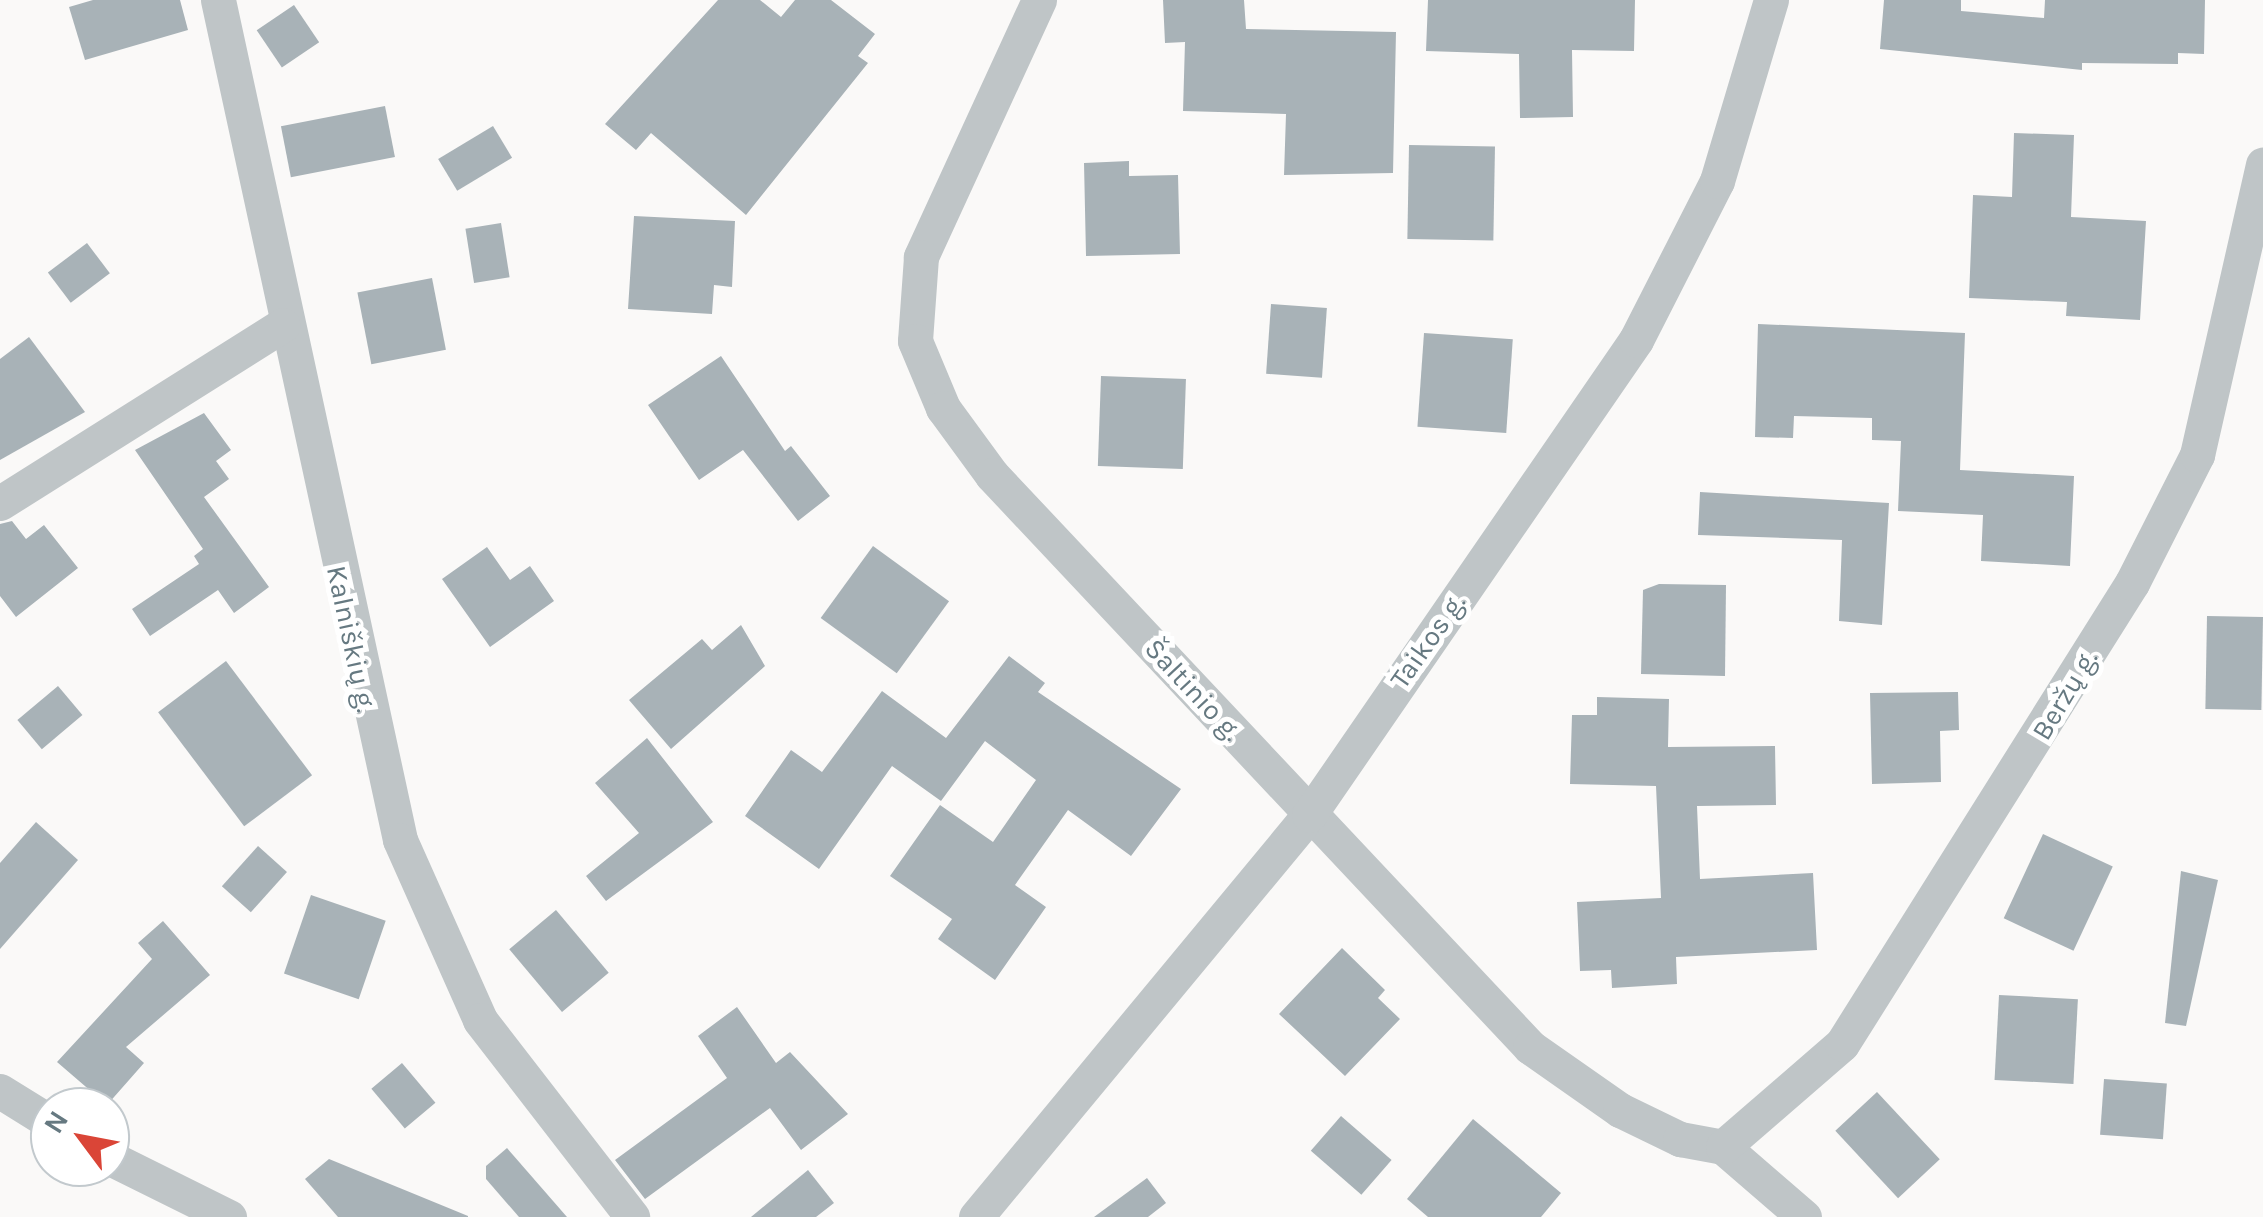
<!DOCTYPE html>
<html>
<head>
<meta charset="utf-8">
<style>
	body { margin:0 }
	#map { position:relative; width:2263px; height:1217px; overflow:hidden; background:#faf9f8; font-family:Karla,sans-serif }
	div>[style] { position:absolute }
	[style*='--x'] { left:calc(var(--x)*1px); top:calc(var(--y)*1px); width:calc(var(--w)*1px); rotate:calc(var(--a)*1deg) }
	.building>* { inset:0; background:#a8b2b7; transform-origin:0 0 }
	.minor>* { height:35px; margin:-17.5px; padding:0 17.5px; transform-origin:17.5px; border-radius:17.5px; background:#bfc5c7 }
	span { translate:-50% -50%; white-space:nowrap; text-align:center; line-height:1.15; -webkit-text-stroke:10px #fff; paint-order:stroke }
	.street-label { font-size:28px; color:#667981 }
	.north { position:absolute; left:30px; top:1087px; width:100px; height:100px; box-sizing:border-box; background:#fff; border:2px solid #c2c9cd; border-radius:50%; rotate:302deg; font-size:28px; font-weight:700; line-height:40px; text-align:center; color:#667981 }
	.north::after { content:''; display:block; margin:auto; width:35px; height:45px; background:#da4537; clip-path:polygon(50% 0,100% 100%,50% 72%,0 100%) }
</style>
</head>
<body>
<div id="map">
	<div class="building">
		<i style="clip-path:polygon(93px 0,180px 0,188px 30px,85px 60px,69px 7px)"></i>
		<i style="clip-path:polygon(718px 0,760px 0,781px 17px,795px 0,831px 0,875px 34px,858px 56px,868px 63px,746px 215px,651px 133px,636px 150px,605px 124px)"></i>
		<i style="clip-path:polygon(1163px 0,1244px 0,1246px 29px,1396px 32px,1393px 173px,1284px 175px,1286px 114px,1183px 111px,1185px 42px,1165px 43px)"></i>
		<i style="clip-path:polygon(1428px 0,1635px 0,1634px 51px,1572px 50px,1573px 117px,1520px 118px,1519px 54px,1426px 51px)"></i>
		<i style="clip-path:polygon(1884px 0,1961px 0,1961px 11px,2044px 18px,2045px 0,2205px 0,2204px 54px,2178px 53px,2178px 64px,2082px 63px,2082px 70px,1880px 49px)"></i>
		<i style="left:294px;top:5px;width:45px;height:45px;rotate:56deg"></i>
		<i style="left:385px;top:106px;width:52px;height:106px;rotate:79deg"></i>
		<i style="left:493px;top:126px;width:37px;height:64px;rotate:59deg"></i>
		<i style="clip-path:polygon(2014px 133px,2074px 135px,2071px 217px,2146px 221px,2140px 320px,2066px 316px,2067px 302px,1969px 298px,1973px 195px,2012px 197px)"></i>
		<i style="left:1409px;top:145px;width:86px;height:94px;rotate:1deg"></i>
		<i style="clip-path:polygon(1129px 161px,1129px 176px,1178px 175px,1180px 254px,1086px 256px,1084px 163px)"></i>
		<i style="clip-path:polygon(634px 216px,735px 221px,732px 287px,714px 285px,712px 314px,628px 309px)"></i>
		<i style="left:501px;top:223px;width:55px;height:36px;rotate:81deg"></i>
		<i style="left:87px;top:243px;width:38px;height:49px;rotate:53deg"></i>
		<i style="left:432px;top:278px;width:73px;height:76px;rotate:79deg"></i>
		<i style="left:1271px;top:304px;width:56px;height:70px;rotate:4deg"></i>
		<i style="clip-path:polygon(1758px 324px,1965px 333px,1960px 470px,2074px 476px,2070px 566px,1981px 561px,1983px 515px,1898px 511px,1901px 441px,1872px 440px,1872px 418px,1794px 416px,1793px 438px,1755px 437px)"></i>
		<i style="left:1424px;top:333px;width:89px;height:94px;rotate:4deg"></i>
		<i style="clip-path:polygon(29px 337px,85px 412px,0 460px,0 359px)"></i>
		<i style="clip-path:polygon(721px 356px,785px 451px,791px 446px,830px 496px,798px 521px,743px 450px,699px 480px,648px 405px)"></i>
		<i style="left:1101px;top:376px;width:85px;height:90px;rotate:2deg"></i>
		<i style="clip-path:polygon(204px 413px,231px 450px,216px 461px,229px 479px,204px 497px,269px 587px,234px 613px,218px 590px,150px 636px,132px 609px,199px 564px,194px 556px,203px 549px,135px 450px)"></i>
		<i style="clip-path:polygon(1700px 492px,1889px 503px,1882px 625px,1839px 621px,1842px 540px,1698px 535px)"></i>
		<i style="clip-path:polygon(12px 521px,26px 539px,44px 525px,78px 568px,16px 617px,0 596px,0 524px)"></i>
		<i style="left:873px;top:546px;width:94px;height:89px;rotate:36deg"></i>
		<i style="clip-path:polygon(487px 547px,510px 580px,530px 566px,554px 601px,490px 647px,442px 579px)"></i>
		<i style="clip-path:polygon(1659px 584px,1726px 585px,1725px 676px,1641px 674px,1643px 590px)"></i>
		<i style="left:2207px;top:616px;width:56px;height:93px;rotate:1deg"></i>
		<i style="clip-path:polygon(741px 625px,765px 666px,671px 749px,629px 700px,702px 639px,712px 650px)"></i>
		<i style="clip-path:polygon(1009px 656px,1045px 683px,1038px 692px,1181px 789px,1131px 856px,1068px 810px,1015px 885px,1046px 907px,995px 980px,938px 939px,952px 919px,890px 876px,940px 805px,993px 842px,1036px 780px,985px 741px,941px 801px,892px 766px,819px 869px,745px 816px,791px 750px,822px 772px,882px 691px,946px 738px)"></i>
		<i style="left:226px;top:661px;width:143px;height:85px;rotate:53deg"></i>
		<i style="left:58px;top:686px;width:38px;height:53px;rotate:50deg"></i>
		<i style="clip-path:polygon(1958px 692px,1959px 730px,1940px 731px,1941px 782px,1872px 784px,1870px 693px)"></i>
		<i style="clip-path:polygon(1597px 697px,1669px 699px,1668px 747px,1775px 746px,1776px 805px,1697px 806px,1700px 879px,1813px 873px,1817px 950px,1676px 957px,1677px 984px,1612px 988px,1611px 970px,1580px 971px,1577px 902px,1661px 898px,1656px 786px,1570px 784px,1572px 715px,1597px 715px)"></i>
		<i style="clip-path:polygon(647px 738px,713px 822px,606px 901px,586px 876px,639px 833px,595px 783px)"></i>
		<i style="clip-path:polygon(36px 822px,78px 860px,0 949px,0 863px)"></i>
		<i style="left:2043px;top:834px;width:77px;height:93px;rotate:25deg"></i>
		<i style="left:258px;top:846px;width:39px;height:54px;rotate:42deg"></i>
		<i style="clip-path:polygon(2181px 871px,2218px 880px,2186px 1026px,2165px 1023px)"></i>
		<i style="left:311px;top:895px;width:79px;height:83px;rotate:19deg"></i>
		<i style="left:556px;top:910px;width:82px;height:61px;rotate:50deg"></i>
		<i style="clip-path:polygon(163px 921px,210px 975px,126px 1047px,144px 1063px,107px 1105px,57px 1062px,152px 959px,138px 943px)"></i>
		<i style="clip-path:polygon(1342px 948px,1385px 990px,1378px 998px,1400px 1019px,1345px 1076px,1279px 1014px)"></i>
		<i style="left:1999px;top:995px;width:79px;height:85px;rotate:3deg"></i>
		<i style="clip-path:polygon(737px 1007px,776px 1063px,790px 1052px,848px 1114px,801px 1150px,770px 1108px,645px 1199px,615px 1160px,727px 1078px,698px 1036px)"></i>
		<i style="left:402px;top:1063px;width:52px;height:40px;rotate:50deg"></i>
		<i style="left:2104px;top:1079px;width:63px;height:56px;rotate:4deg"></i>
		<i style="left:1877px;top:1092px;width:92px;height:57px;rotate:47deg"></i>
		<i style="left:1341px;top:1116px;width:67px;height:46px;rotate:41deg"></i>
		<i style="clip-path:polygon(1473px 1119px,1561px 1193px,1541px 1217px,1428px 1217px,1407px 1199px)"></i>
		<i style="clip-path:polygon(507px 1148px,567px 1217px,519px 1217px,486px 1179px,486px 1166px)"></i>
		<i style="clip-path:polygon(329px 1159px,468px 1216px,468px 1217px,338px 1217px,305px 1179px)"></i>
		<i style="clip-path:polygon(808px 1170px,834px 1203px,816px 1217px,751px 1217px)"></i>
		<i style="clip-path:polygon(1147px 1178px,1166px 1203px,1148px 1217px,1094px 1217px)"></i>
	</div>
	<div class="minor">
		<i style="--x:218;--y:0;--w:859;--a:77.77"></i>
		<i style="--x:400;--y:840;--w:197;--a:66"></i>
		<i style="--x:480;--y:1020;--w:249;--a:52.3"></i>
		<i style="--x:1039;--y:0;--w:283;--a:114.7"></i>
		<i style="--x:921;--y:257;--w:84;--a:94.1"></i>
		<i style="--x:915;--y:341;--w:73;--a:67.3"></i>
		<i style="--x:943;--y:408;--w:83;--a:53.8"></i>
		<i style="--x:992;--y:475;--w:785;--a:46.75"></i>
		<i style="--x:1530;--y:1047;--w:110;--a:35"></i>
		<i style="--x:1620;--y:1110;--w:67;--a:25.8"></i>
		<i style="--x:1680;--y:1139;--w:44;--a:10.5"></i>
		<i style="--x:1723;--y:1147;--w:107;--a:40.8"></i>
		<i style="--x:0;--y:503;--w:334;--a:-32.2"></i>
		<i style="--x:0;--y:1091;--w:59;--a:31.8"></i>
		<i style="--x:1723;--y:1147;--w:157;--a:-40.9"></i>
		<i style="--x:1842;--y:1044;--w:545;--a:-57.83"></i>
		<i style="--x:2132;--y:583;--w:144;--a:-63.1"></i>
		<i style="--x:2197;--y:455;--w:298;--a:-77.2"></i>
		<i style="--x:110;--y:1158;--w:133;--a:26.4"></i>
		<i style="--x:976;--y:1217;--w:522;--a:-50.36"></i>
		<i style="--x:1309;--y:815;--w:577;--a:-55.46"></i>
		<i style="--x:1636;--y:340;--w:178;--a:-63"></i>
		<i style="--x:1717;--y:181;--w:189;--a:-73.4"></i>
	</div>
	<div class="street-label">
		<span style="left:351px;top:639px;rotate:78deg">Kalniškių g.</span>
		<span style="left:1428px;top:641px;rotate:-55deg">Taikos g.</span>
		<span style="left:1193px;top:690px;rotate:47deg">Šaltinio g.</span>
		<span style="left:2065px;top:695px;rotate:-59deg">Beržų g.</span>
	</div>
	<div class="north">N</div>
</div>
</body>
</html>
